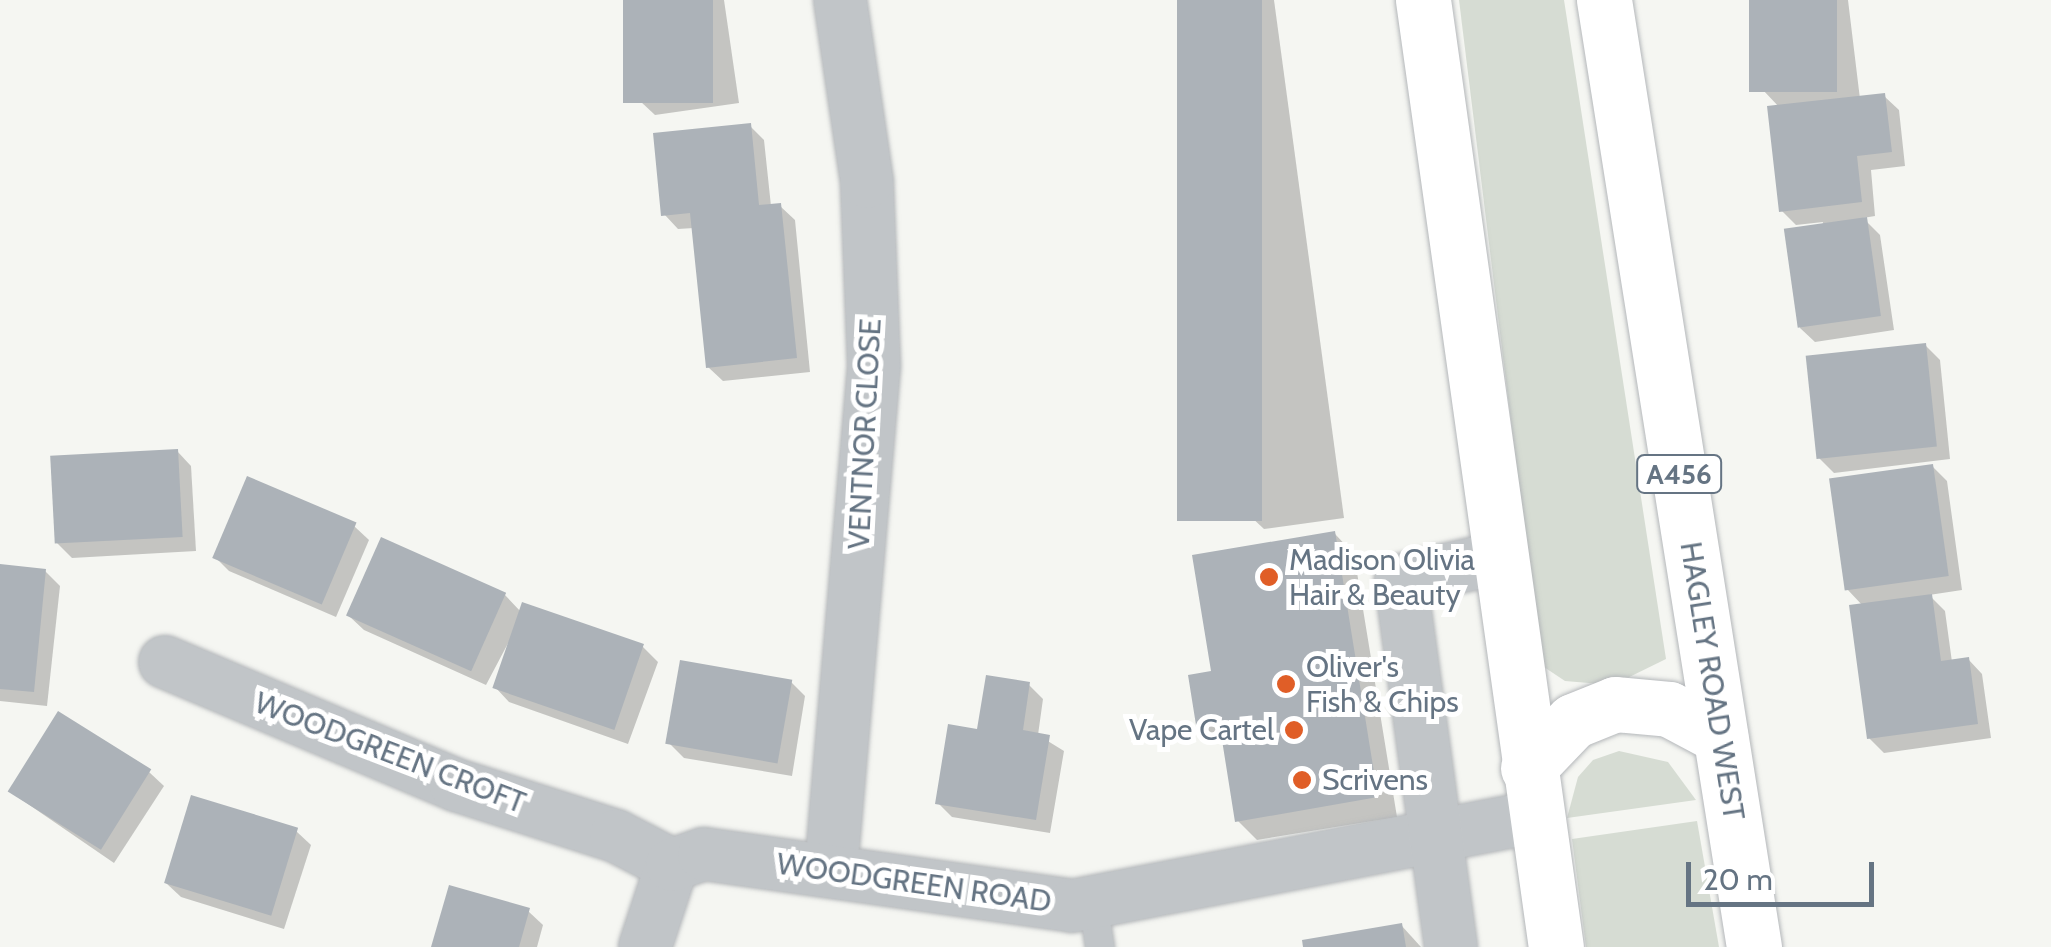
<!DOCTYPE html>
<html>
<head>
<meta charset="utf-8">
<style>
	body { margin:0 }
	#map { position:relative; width:2051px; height:947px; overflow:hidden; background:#f5f6f2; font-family:Cabin,sans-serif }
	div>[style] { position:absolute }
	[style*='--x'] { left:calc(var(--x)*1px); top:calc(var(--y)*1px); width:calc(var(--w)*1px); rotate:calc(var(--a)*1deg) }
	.green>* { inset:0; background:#d6dcd3 }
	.shadow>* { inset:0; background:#0003 }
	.building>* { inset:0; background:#acb2b8; transform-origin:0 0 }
	.roads { filter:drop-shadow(0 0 2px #b4b7ba) drop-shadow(0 0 2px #b4b7ba) }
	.lane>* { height:28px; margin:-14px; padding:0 14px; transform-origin:14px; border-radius:14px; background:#c1c5c8 }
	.street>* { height:52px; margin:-26px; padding:0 26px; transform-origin:26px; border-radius:26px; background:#c1c5c8 }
	.highway>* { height:55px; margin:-27.5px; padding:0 27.5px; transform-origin:27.5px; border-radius:27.5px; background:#fff }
	.dots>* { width:28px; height:28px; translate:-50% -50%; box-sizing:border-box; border:5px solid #fff; border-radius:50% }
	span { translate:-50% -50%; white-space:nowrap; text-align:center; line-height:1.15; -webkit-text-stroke:10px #fff; paint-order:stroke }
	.shield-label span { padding:2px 8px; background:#fff; border:2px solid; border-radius:8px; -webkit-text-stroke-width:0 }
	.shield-label { font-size:28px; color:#657483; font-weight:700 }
	.street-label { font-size:30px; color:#657483 }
	.poi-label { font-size:30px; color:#657483 }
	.left { translate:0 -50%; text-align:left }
	.right { translate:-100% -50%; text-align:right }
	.scale { position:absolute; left:1686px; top:862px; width:188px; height:45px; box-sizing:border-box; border:5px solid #657483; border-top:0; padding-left:12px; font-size:30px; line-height:35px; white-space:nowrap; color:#657483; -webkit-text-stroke:8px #fff; paint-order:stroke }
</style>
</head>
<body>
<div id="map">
	<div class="green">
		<i style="clip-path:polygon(1459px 0,1564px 0,1666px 659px,1613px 685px,1565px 681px,1541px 665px)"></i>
		<i style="clip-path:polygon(1619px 751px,1668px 762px,1696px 800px,1567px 818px,1578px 777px,1593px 760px)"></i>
		<i style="clip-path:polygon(1697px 821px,1719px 947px,1586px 947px,1572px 839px)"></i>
	</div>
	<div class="shadow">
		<i style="clip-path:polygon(626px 0,724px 0,739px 103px,655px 115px,640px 101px)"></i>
		<i style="clip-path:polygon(1180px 0,1274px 0,1344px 518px,1264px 529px,1249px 515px)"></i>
		<i style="clip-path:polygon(1751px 0,1848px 0,1860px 99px,1884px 96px,1899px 110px,1905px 166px,1871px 170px,1875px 216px,1863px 218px,1880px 235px,1894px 330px,1815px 342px,1800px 328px,1823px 222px,1796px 225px,1781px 210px,1780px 108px,1762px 89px)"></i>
		<i style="clip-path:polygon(750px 126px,764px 140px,771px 206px,780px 206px,795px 220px,810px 372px,723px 381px,708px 367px,694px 228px,678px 229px,664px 214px)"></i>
		<i style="clip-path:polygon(1925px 345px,1940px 360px,1950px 459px,1834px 473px,1819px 458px)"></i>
		<i style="clip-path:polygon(177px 451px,191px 466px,196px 551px,72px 558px,57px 543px)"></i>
		<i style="clip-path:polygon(1932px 466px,1947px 481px,1962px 590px,1929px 595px,1945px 611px,1952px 662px,1968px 659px,1982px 674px,1991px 738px,1884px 753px,1869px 738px,1863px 606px,1847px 589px)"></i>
		<i style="clip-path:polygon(354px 526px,369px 540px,336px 617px,229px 571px,214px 556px)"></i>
		<i style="clip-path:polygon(1335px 534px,1354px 554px,1397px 817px,1257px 840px,1237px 820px,1225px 742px,1199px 724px,1214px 673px)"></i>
		<i style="clip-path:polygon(0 567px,45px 571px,60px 586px,47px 706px,0 701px)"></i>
		<i style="clip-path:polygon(505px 595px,521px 612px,643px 647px,658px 662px,628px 744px,509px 702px,495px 687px,516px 628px,486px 685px,364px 630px,349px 616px)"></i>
		<i style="clip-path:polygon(790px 681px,805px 696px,792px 776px,684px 758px,669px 743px)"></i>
		<i style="clip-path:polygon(1029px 685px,1043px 699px,1038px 735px,1064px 751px,1050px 833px,952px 817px,938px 803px,979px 732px)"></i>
		<i style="clip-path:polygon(149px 772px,164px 786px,114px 863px,9px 791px)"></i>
		<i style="clip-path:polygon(296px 831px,311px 845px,284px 929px,181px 897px,166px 883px)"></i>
		<i style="clip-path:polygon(528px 911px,543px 925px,537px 947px,434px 947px)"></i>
		<i style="clip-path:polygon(1401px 925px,1421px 947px,1306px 947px)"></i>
	</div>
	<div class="building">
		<i style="left:623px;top:0;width:90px;height:103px"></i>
		<i style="left:1177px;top:0;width:85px;height:521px"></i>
		<i style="left:1749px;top:0;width:88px;height:92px"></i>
		<i style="clip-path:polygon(1885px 93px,1892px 152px,1857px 156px,1862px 202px,1779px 212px,1767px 106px)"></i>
		<i style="clip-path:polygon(751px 123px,759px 205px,781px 203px,797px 358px,706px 368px,690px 213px,661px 216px,653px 133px)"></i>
		<i style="left:1867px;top:217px;width:100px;height:84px;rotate:82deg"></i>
		<i style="left:1926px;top:343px;width:104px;height:121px;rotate:84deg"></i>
		<i style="left:178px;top:449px;width:88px;height:128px;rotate:87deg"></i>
		<i style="left:1933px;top:464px;width:113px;height:105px;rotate:82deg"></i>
		<i style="left:247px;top:476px;width:119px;height:89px;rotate:23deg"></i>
		<i style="clip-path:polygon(1335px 531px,1378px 797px,1235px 822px,1219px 721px,1196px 725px,1188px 675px,1211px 671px,1192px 555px)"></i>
		<i style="left:381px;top:537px;width:137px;height:86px;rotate:24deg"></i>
		<i style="clip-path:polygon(0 564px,46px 569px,34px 692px,0 689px)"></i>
		<i style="clip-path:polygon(1932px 594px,1941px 661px,1969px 657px,1978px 724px,1867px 739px,1849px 605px)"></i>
		<i style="left:522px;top:602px;width:129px;height:91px;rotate:19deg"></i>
		<i style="left:680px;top:660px;width:114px;height:85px;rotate:10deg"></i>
		<i style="clip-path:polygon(986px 675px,1030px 682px,1023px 730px,1050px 735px,1036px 820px,935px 804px,948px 724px,977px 729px)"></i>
		<i style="left:58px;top:711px;width:110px;height:95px;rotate:32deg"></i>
		<i style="left:191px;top:795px;width:112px;height:92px;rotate:17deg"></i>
		<i style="clip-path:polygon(449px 885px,530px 908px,519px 947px,431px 947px)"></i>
		<i style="clip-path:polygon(1402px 923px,1406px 947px,1303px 947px,1302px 940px)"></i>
	</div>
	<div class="roads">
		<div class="lane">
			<i style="--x:1093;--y:902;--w:46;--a:81.2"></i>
		</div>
		<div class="street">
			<i style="--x:165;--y:662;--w:316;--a:22.9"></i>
			<i style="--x:456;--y:785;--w:168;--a:17.7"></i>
			<i style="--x:616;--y:836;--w:63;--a:27.4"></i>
			<i style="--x:831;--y:869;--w:505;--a:-85.11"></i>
			<i style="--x:874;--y:366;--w:184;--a:-92.2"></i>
			<i style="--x:867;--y:182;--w:184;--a:-98.4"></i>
			<i style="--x:645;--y:947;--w:86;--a:-71.8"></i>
			<i style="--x:672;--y:865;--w:34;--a:-19"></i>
			<i style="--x:704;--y:854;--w:372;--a:8"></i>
			<i style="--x:1072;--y:906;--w:472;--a:-10.9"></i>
			<i style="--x:1451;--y:947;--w:370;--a:-97.8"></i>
			<i style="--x:1401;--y:580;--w:99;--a:-12.8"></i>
		</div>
		<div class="highway">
			<i style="--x:1423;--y:0;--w:956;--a:82.01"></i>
			<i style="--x:1604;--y:0;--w:959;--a:81"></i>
			<i style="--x:1528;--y:768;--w:65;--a:-46.2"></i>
			<i style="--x:1573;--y:721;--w:45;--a:-22"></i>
			<i style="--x:1615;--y:704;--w:54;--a:5.3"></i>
			<i style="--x:1669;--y:709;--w:58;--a:27.9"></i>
		</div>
	</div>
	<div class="dots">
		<i style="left:1269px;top:577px;background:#e05e27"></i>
		<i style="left:1286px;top:684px;background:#e05e27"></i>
		<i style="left:1294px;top:730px;background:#e05e27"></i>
		<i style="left:1302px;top:780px;background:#e05e27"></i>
	</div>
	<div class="shield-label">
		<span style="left:1679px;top:474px">A456</span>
	</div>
	<div class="street-label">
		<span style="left:865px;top:434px;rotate:-87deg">VENTNOR CLOSE</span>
		<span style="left:1712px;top:681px;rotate:81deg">HAGLEY ROAD WEST</span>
		<span style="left:390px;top:753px;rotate:21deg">WOODGREEN CROFT</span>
		<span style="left:914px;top:883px;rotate:8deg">WOODGREEN ROAD</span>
	</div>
	<div class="poi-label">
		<span class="left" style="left:1289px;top:577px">Madison Olivia<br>Hair &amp; Beauty</span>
		<span class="left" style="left:1306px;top:684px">Oliver's<br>Fish &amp; Chips</span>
		<span class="right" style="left:1274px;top:730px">Vape Cartel</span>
		<span class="left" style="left:1322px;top:780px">Scrivens</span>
	</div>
	<div class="scale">20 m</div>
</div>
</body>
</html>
